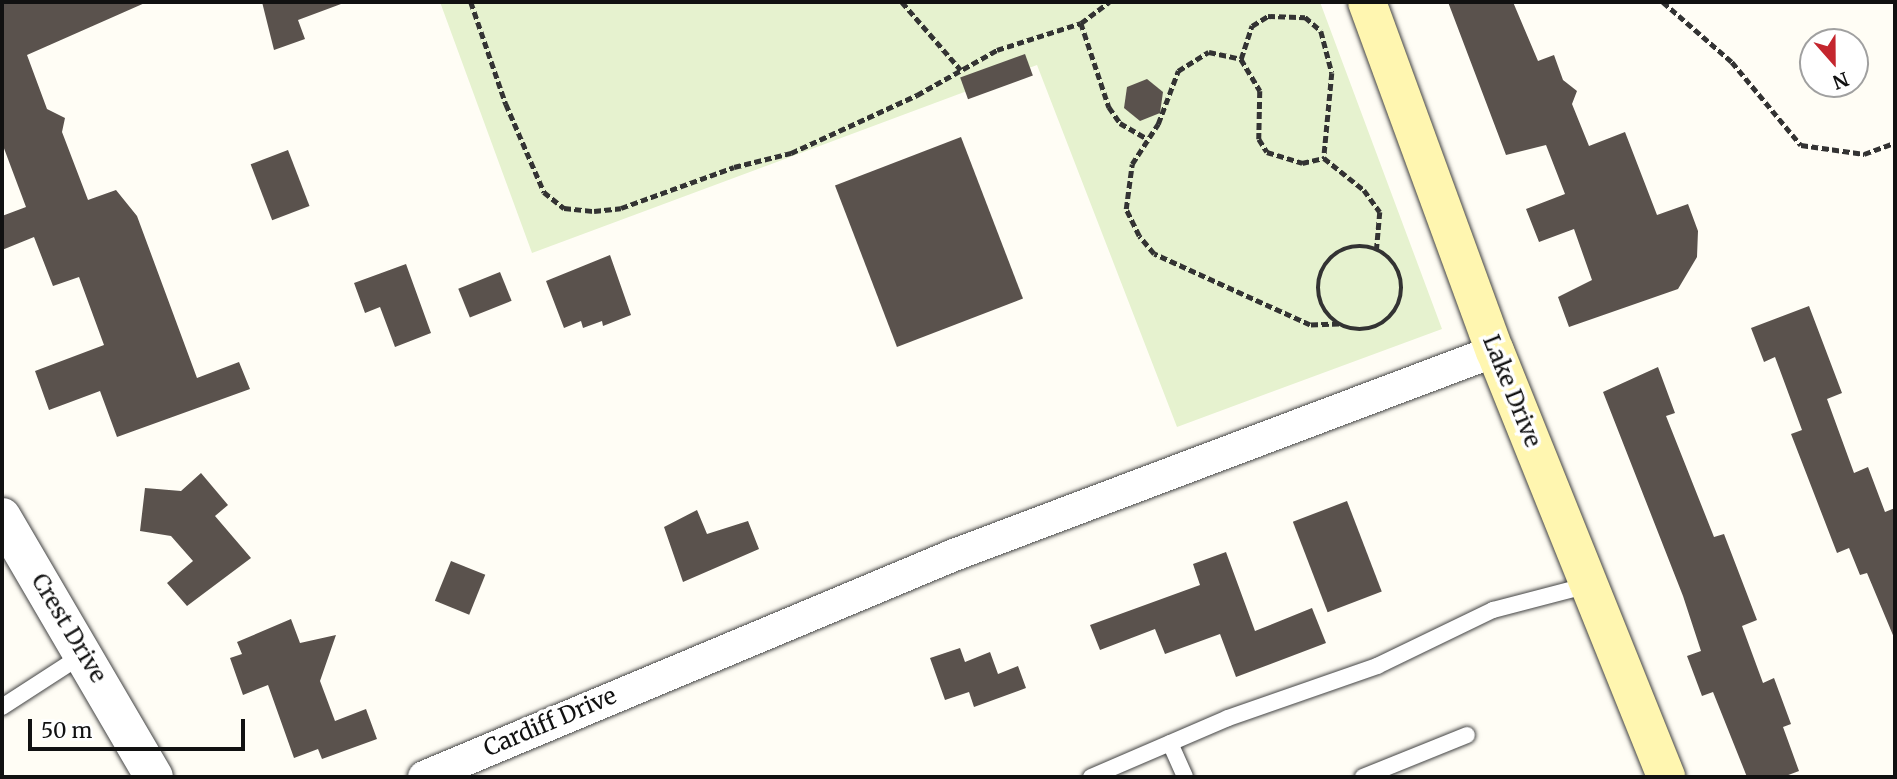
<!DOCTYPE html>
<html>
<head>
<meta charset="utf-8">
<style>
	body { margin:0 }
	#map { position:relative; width:1897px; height:779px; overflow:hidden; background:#fffdf5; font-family:Merriweather,serif }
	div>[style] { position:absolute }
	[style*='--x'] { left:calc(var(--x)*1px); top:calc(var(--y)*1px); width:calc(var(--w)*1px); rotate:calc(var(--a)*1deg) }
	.pitch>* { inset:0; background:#e6f2cf }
	.building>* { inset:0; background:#5a524d; transform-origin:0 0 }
	.path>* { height:4.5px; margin-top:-2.25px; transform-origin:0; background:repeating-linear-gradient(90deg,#333 0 7px,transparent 0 10.5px) }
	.path>.ring { margin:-2.25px; padding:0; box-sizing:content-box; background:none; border:4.5px solid #333; border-radius:50% }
	.roads { filter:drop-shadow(0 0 2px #444) drop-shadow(0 0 2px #444) }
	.service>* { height:16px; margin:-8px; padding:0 8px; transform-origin:8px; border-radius:8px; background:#fff }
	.minor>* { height:32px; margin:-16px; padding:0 16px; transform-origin:16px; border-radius:16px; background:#fff }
	.tertiary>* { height:38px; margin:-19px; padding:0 19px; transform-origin:19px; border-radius:19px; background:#fff }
	.secondary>* { height:38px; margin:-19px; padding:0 19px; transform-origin:19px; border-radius:19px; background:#fff6b0 }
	span { translate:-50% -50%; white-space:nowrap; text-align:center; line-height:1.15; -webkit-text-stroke:7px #fff; paint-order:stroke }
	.street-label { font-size:23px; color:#111 }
	.frame { position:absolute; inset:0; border:4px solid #111; pointer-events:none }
	.north { position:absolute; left:1799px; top:28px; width:70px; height:70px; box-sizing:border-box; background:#fff; border:2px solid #a0a0a0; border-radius:50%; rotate:159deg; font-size:19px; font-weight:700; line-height:28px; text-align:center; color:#111 }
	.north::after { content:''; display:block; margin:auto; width:24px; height:32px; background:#c4262e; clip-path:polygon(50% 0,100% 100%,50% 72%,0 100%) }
	.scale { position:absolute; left:28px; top:719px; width:217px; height:32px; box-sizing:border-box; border:4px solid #111; border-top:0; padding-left:9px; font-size:21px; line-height:24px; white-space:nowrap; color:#111; -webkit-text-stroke:5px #fff; paint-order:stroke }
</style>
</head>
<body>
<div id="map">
	<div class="pitch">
		<i style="clip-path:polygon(440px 2px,1320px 2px,1442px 329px,1177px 427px,1037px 65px,532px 253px)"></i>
	</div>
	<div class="building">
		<i style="clip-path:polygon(2px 2px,147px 2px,27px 55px,47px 109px,65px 118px,62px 132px,88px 200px,116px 190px,137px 216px,197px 378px,239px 362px,250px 389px,117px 437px,100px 391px,49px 410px,35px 371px,104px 345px,79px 277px,53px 286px,34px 237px,2px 250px,2px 216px,26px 207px,2px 143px)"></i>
		<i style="clip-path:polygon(262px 2px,341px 2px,341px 4px,298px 20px,305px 39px,274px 50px)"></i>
		<i style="clip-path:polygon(1448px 2px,1513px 2px,1538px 61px,1554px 55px,1563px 80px,1577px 91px,1572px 104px,1589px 146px,1625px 132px,1657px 215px,1688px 204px,1698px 231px,1697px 257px,1678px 289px,1569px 327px,1558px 297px,1592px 280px,1574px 229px,1539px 242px,1526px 209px,1565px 194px,1546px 145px,1506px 155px)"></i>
		<i style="left:1025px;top:54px;width:23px;height:69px;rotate:70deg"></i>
		<i style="clip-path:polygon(1147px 79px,1163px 92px,1160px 113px,1140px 121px,1124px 108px,1127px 87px)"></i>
		<i style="left:961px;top:137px;width:173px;height:135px;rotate:69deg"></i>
		<i style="left:288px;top:150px;width:60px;height:40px;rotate:69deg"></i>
		<i style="clip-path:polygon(610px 255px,631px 315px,603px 326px,602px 321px,583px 328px,581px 321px,564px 328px,546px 281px)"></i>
		<i style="clip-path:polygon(406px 264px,431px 333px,395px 347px,380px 307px,365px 313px,354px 283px)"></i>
		<i style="left:500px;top:272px;width:31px;height:45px;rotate:68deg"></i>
		<i style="clip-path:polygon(1809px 306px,1842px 393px,1827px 399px,1854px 473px,1868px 467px,1885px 512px,1895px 508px,1895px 640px,1867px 573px,1860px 575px,1849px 548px,1837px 553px,1791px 434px,1802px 430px,1775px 357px,1764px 362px,1751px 328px)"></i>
		<i style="clip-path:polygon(1658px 367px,1675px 413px,1666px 416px,1714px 537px,1724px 534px,1757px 620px,1742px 626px,1763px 683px,1774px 678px,1791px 724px,1783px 727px,1799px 771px,1783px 777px,1747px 777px,1713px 692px,1702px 696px,1687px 656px,1701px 651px,1683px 596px,1603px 392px)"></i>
		<i style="clip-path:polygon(201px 473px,228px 505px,215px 516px,251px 558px,187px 606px,167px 583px,193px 561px,171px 536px,140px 531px,145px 488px,181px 491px)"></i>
		<i style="left:1347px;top:501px;width:97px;height:58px;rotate:69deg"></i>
		<i style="clip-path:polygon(697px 510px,707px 534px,748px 521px,759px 549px,683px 582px,664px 527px)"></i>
		<i style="clip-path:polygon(1226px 552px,1255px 631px,1312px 608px,1326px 643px,1236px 677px,1220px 634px,1165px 654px,1155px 629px,1100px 650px,1090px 625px,1200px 585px,1193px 564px)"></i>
		<i style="left:451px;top:561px;width:37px;height:43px;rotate:22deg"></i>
		<i style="clip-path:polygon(291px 619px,300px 643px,336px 635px,320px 681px,335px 721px,366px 709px,377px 739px,322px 759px,318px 749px,294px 758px,268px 685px,243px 695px,230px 658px,242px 654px,237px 642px)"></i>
		<i style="clip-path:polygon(960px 648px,965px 662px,990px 652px,998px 674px,1018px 666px,1026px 688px,974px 707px,969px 692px,945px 700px,930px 658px)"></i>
	</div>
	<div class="path">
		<i style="--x:471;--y:2;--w:108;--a:71.1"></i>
		<i style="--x:506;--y:104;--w:96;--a:66.6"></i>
		<i style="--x:544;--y:192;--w:26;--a:39"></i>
		<i style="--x:564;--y:208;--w:30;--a:6"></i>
		<i style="--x:594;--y:211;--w:27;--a:-6"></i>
		<i style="--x:621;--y:208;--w:120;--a:-19.9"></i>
		<i style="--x:734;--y:167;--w:59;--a:-13.8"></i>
		<i style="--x:791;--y:153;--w:139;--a:-24.7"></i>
		<i style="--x:917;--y:95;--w:92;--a:-29.4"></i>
		<i style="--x:997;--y:50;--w:88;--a:-17.8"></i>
		<i style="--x:1081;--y:23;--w:35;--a:-37"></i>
		<i style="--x:902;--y:2;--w:90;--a:49.1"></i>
		<i style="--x:1663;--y:2;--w:91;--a:41"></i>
		<i style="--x:1732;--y:62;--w:108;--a:50.3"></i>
		<i style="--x:1801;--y:145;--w:64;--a:8.1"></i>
		<i style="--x:1864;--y:154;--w:33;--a:-20"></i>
		<i style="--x:1081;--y:23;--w:89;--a:71.6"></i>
		<i style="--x:1109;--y:107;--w:19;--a:55"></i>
		<i style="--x:1120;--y:123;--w:30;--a:30"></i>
		<i style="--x:1241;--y:59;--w:35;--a:-72"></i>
		<i style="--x:1252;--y:26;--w:19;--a:-32"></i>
		<i style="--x:1268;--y:16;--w:37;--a:2"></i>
		<i style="--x:1305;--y:17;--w:21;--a:41"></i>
		<i style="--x:1321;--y:31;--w:43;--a:75.3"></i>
		<i style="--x:1332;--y:73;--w:85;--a:95.4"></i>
		<i class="ring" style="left:1318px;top:246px;width:79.5px;height:79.5px"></i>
		<i style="--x:1339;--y:324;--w:29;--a:178"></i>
		<i style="--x:1310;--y:325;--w:171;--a:-155.5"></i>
		<i style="--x:1154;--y:254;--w:23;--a:-130"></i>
		<i style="--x:1139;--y:236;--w:30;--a:-116"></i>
		<i style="--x:1126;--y:209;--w:45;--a:-82.4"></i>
		<i style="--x:1132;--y:164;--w:48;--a:-57"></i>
		<i style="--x:1158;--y:124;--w:57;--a:-69.3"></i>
		<i style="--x:1178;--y:71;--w:36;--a:-32"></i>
		<i style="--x:1209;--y:52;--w:33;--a:12"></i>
		<i style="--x:1241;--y:59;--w:37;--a:59"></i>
		<i style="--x:1260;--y:91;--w:48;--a:91.2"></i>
		<i style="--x:1259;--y:139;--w:15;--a:58"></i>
		<i style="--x:1267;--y:152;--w:37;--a:17"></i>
		<i style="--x:1302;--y:163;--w:23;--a:-13"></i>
		<i style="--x:1324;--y:158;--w:51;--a:38.7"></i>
		<i style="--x:1364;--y:190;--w:27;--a:54"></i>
		<i style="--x:1380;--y:212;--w:37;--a:95"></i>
	</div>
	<div class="roads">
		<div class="service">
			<i style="--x:2;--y:707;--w:98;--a:-32.9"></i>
			<i style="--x:1170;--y:743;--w:37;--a:66"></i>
			<i style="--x:1091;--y:777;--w:149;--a:-23.3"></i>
			<i style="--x:1228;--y:718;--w:158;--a:-19.2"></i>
			<i style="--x:1377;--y:666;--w:129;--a:-25.8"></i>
			<i style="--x:1493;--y:610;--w:99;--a:-14.6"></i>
			<i style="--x:1363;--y:777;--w:112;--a:-22"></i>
		</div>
		<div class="minor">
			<i style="--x:424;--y:777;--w:575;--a:-22.73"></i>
			<i style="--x:954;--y:555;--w:578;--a:-20.66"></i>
		</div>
		<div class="tertiary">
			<i style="--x:2;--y:517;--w:301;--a:59.7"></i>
		</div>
		<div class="secondary">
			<i style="--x:1367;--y:2;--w:372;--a:69.9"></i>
			<i style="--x:1495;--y:351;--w:459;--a:68.1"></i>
		</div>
	</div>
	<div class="street-label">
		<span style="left:1512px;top:391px;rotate:68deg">Lake Drive</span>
		<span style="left:69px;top:628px;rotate:59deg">Crest Drive</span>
		<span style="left:550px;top:722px;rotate:-23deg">Cardiff Drive</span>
	</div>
	<div class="frame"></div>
	<div class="north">N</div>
	<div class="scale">50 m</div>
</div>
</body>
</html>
